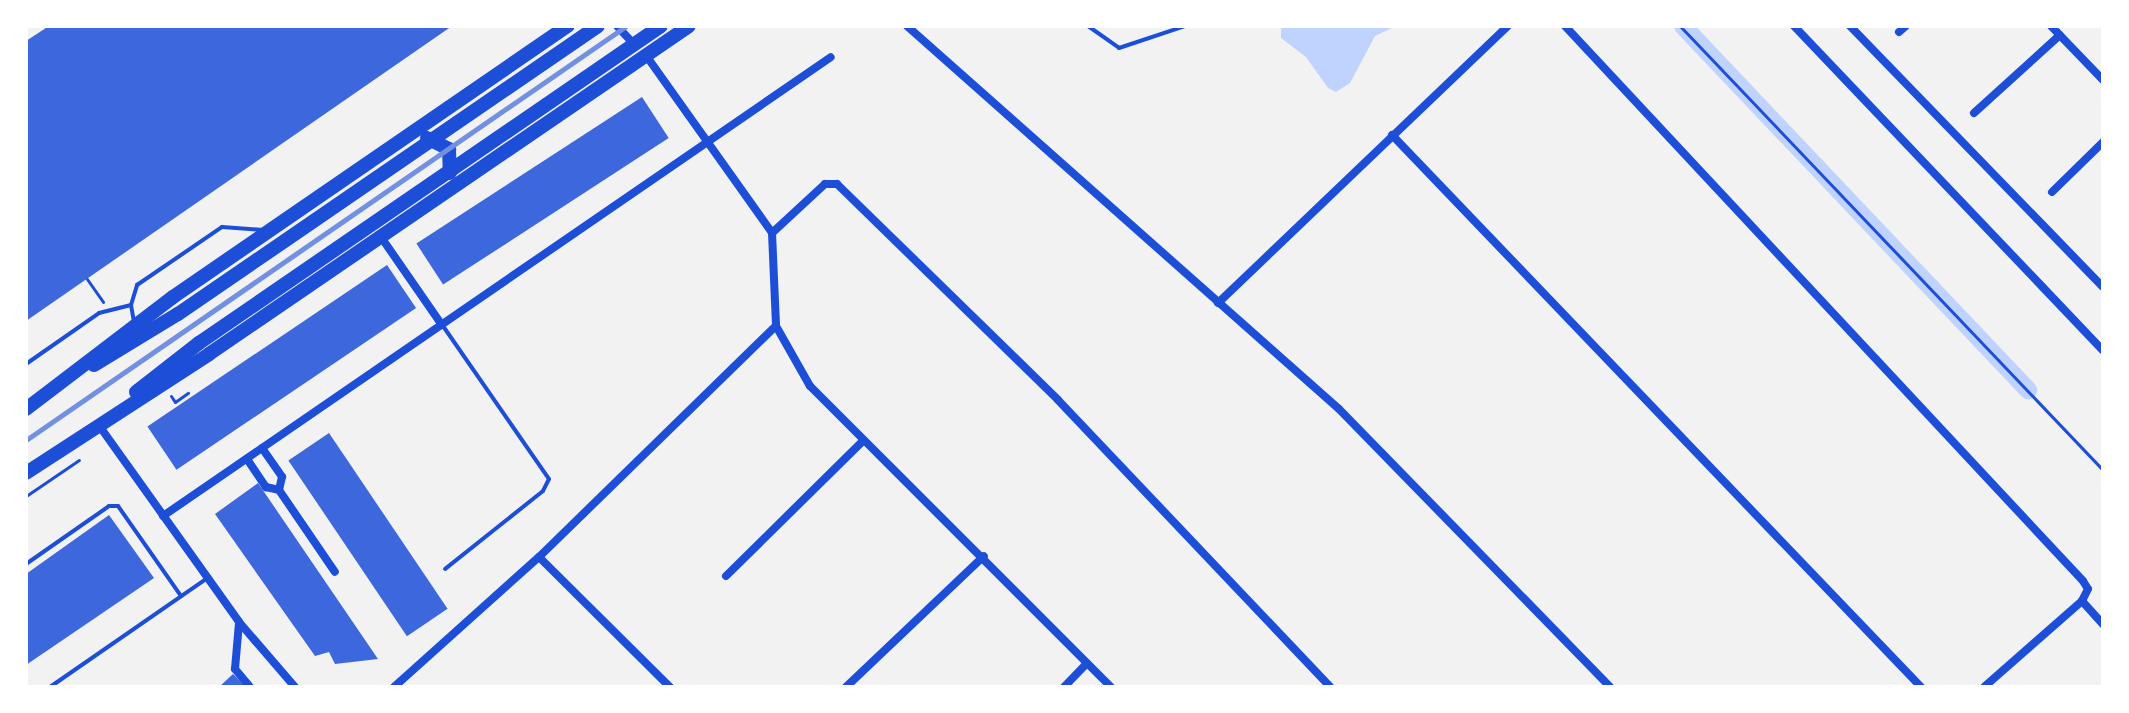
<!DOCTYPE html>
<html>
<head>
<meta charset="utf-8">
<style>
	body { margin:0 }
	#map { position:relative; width:2129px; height:713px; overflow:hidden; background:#f2f2f2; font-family:Karla,sans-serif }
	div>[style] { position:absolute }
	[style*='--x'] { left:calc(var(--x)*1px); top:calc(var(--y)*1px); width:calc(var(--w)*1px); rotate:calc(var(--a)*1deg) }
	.water>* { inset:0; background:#bfd3fe }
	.canal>* { height:18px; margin:-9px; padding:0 9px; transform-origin:9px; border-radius:9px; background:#bfd3fe }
	.building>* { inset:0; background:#3d67dc; transform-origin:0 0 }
	.path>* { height:3px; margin:-1.5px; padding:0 1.5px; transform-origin:1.5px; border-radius:1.5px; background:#1d4ed8 }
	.service>* { height:4px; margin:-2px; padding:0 2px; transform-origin:2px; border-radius:2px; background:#1d4ed8 }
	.minor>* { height:8px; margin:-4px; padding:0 4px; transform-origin:4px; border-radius:4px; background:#1d4ed8 }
	.primary>* { height:14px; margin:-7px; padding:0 7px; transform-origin:7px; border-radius:7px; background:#1d4ed8 }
	.rail>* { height:5px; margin:-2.5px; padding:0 2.5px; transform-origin:2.5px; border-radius:2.5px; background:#7290e2 }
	span { translate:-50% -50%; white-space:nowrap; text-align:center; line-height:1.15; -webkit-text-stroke:8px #fff; paint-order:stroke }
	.frame { position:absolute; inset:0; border:28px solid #fff; pointer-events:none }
</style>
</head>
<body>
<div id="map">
	<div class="water">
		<i style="clip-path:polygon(1281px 26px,1396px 26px,1375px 36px,1350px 83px,1336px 92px,1328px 88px,1306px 57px,1281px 38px)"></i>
	</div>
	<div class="canal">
		<i style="--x:1683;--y:26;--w:502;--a:46.54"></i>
	</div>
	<div class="building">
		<i style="clip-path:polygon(49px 26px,452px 26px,26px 321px,26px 41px)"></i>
		<i style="left:642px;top:97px;width:49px;height:269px;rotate:57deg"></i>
		<i style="left:387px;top:265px;width:52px;height:289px;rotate:56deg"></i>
		<i style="left:329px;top:433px;width:212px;height:49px;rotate:56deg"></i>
		<i style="clip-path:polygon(258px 483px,378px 659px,335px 664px,329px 652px,315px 656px,215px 514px)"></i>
		<i style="clip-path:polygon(109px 515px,154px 578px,26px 665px,26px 574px)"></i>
		<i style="clip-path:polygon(233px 674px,246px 687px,219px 687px)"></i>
	</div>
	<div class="path">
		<i style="--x:1680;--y:26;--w:613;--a:46.39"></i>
		<i style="--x:87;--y:279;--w:28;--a:55"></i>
		<i style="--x:171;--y:396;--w:7;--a:56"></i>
		<i style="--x:175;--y:402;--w:16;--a:-35"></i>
		<i style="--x:26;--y:496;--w:64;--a:-34.2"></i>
	</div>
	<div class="service">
		<i style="--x:1088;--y:26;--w:38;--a:35"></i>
		<i style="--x:1119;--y:48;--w:70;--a:-18.4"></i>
		<i style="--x:134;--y:322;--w:17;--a:-100"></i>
		<i style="--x:131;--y:305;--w:21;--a:-73"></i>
		<i style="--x:137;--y:285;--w:103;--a:-34.3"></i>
		<i style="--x:222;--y:227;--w:41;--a:4.2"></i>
		<i style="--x:443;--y:326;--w:186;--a:55.3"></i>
		<i style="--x:549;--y:479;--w:13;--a:117"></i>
		<i style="--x:543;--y:491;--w:125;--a:141.5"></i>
		<i style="--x:26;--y:364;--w:89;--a:-34.9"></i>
		<i style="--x:99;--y:313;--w:32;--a:-14"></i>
		<i style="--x:26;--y:564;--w:101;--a:-34.9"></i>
		<i style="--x:109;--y:506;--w:9;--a:0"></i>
		<i style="--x:118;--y:506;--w:110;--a:55"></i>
		<i style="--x:50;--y:687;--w:190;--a:-34.7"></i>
	</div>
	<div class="minor">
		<i style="--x:617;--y:26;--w:26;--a:47"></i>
		<i style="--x:907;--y:26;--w:577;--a:41.56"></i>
		<i style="--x:1339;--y:409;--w:388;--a:45.7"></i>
		<i style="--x:1565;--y:26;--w:759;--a:46.97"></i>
		<i style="--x:2083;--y:581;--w:9;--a:58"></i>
		<i style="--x:2088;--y:589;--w:13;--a:117"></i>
		<i style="--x:2082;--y:601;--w:130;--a:138.7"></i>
		<i style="--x:1794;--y:26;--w:448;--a:46.4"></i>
		<i style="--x:1850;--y:26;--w:363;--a:45.9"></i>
		<i style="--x:2051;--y:26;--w:75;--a:46.1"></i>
		<i style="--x:1899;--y:32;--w:9;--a:-41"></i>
		<i style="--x:645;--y:54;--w:219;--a:54.6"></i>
		<i style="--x:772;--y:233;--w:93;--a:87.5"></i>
		<i style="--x:776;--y:326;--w:69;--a:60.5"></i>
		<i style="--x:810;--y:386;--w:426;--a:45"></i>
		<i style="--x:1974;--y:113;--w:116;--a:-42.2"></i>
		<i style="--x:1392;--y:135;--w:765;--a:46.22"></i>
		<i style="--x:2052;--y:192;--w:71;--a:-44.4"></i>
		<i style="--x:772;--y:233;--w:72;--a:-42.8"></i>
		<i style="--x:825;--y:184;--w:12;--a:0"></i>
		<i style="--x:837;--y:184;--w:309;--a:44.3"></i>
		<i style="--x:1058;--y:400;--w:395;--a:46.5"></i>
		<i style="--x:381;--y:237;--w:107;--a:55.3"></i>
		<i style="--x:1218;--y:303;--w:401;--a:-43.7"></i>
		<i style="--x:98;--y:424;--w:243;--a:54.5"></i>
		<i style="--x:239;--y:622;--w:86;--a:49.3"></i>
		<i style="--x:262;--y:448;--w:35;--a:55"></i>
		<i style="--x:282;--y:477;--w:13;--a:103"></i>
		<i style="--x:247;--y:459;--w:34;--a:56"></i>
		<i style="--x:266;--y:487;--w:13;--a:13"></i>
		<i style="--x:279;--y:490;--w:99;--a:55.7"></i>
		<i style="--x:163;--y:516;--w:810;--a:-34.49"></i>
		<i style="--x:539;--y:557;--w:185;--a:44.8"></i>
		<i style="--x:726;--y:576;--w:192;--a:-44.6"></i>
		<i style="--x:2082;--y:601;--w:31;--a:48"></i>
		<i style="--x:239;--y:623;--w:46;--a:95"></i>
		<i style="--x:235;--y:669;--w:23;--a:50"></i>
		<i style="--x:394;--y:687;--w:195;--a:-41.9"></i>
		<i style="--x:539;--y:557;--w:331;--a:-44.3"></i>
		<i style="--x:846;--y:687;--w:190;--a:-43.5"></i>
		<i style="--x:1064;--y:687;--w:33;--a:-46"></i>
	</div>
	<div class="primary">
		<i style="--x:427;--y:138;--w:25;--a:27"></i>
		<i style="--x:449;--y:149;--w:24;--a:88"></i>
		<i style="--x:94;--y:365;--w:98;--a:-31.3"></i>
		<i style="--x:178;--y:314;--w:509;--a:-34.44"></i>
		<i style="--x:136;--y:392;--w:80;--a:-37.9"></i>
		<i style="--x:199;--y:343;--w:560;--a:-34.46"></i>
		<i style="--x:26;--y:409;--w:185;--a:-37.3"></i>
		<i style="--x:173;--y:297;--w:479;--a:-34.5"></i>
		<i style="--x:26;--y:473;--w:218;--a:-33"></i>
		<i style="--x:209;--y:354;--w:581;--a:-34.35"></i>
	</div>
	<div class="rail">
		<i style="--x:26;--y:440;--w:729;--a:-34.61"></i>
	</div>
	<div class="frame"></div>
</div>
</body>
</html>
